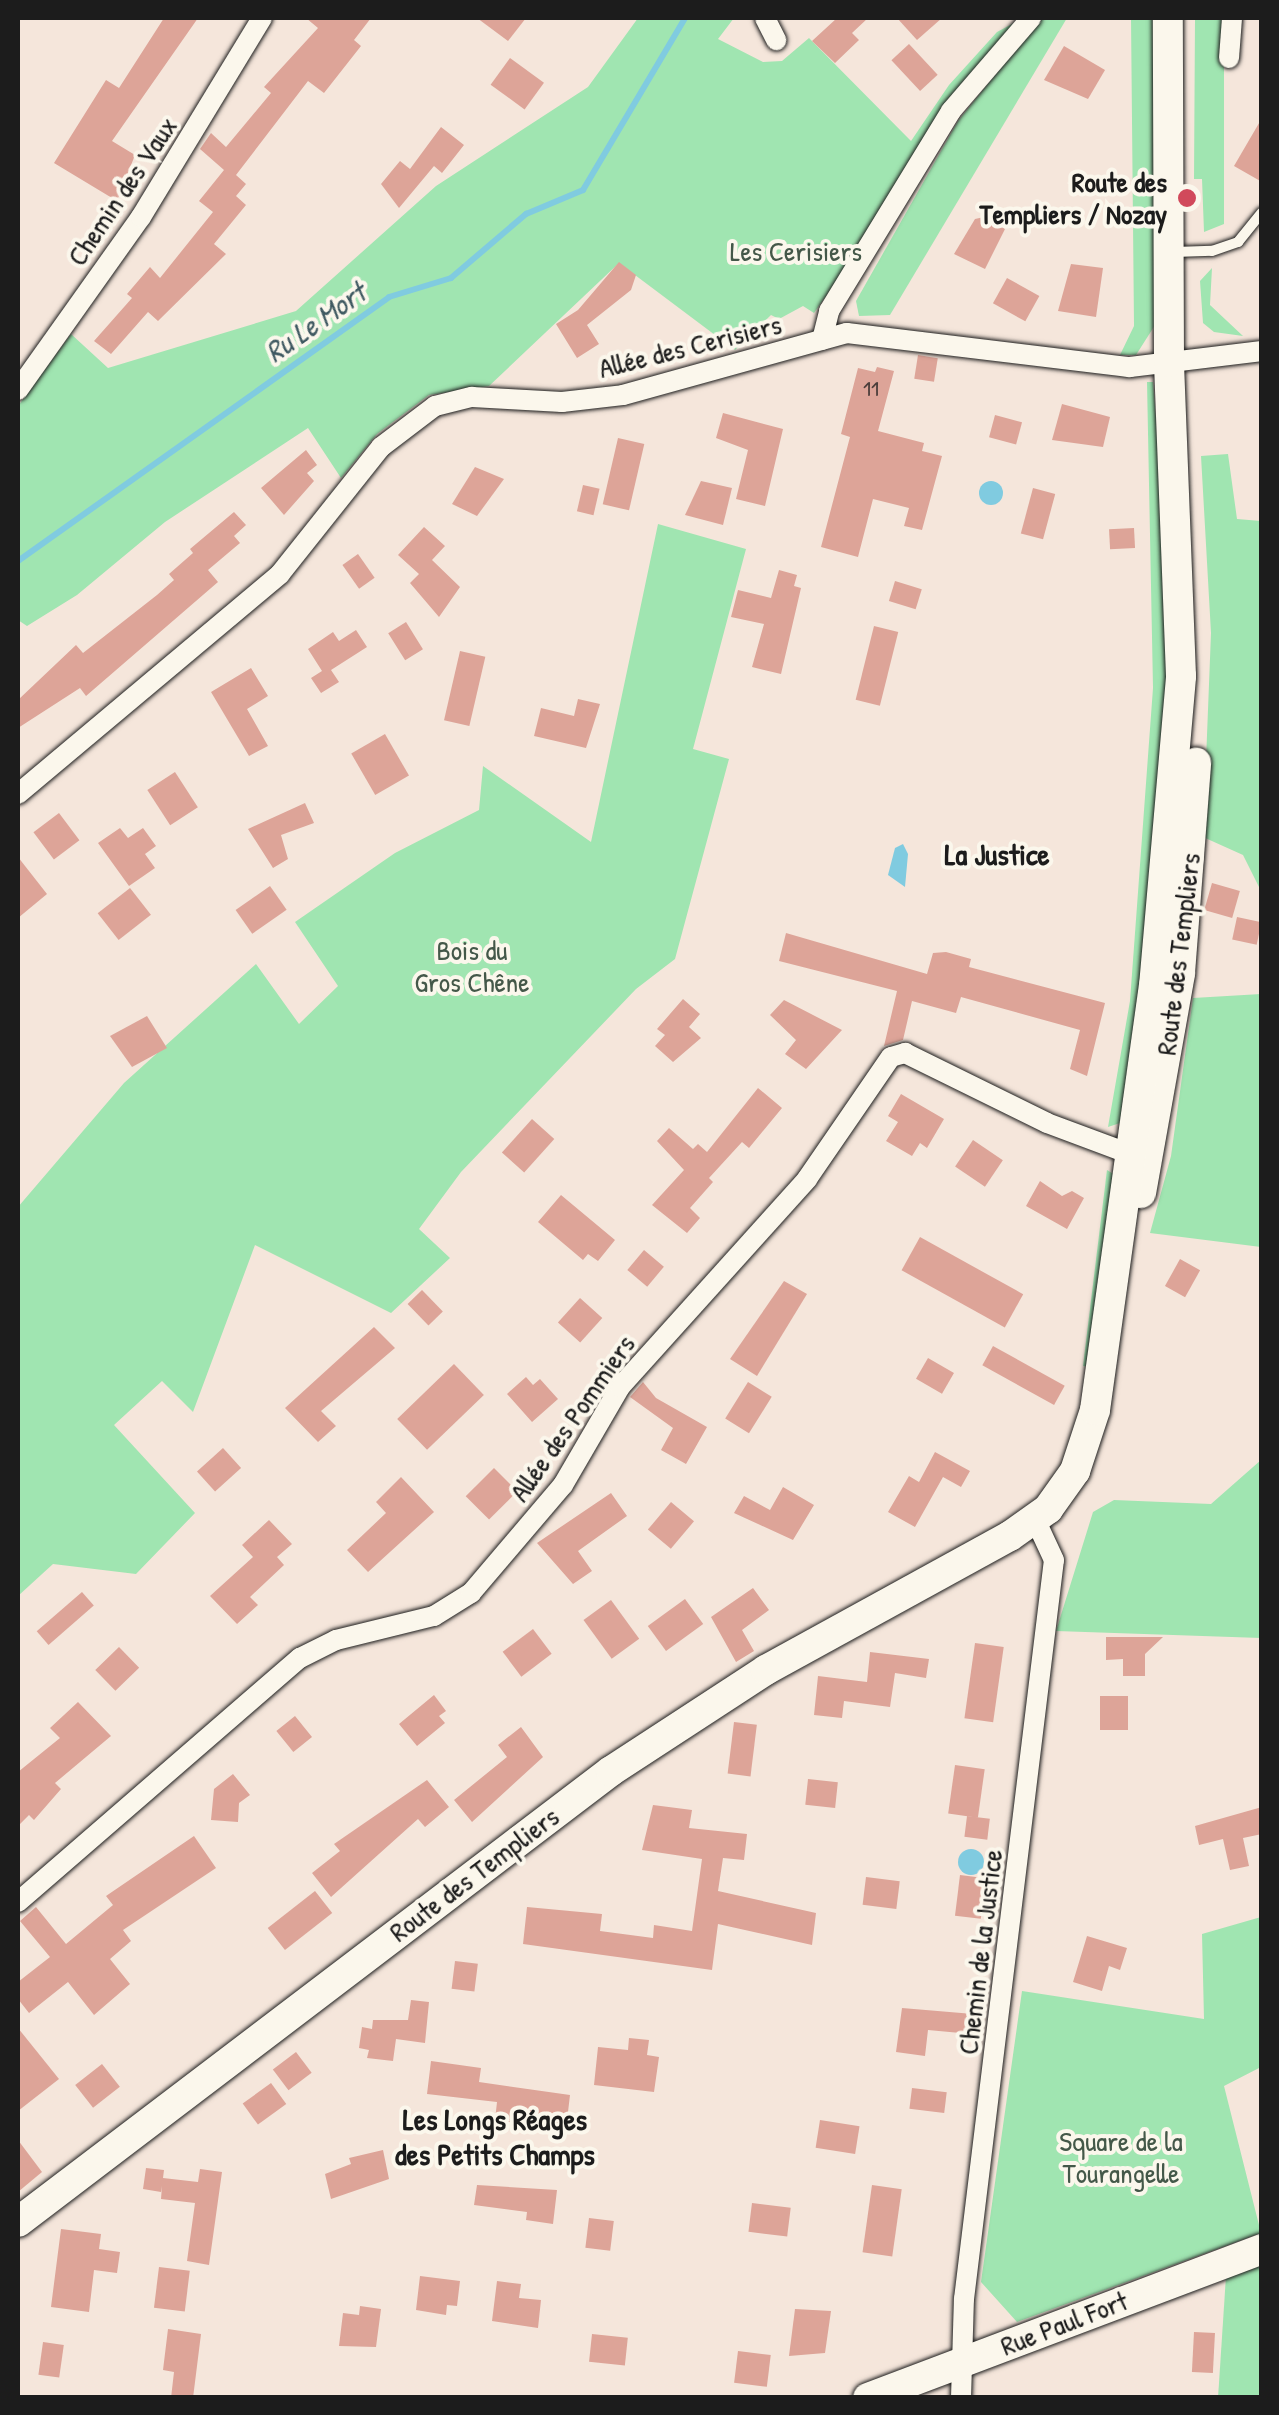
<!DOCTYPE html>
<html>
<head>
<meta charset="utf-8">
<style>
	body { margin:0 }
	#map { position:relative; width:1279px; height:2415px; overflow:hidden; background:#f5e6db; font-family:"Patrick Hand",sans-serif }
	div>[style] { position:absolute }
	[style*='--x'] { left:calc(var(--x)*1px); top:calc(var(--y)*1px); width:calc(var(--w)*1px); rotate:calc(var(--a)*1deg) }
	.green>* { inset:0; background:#a0e5b1 }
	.water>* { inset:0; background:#80cbe0 }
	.round { border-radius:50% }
	.stream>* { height:6px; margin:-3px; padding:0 3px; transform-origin:3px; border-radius:3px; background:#80cbe0 }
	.building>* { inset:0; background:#dda498; transform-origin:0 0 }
	.roads { filter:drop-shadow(0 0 2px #1c1c1c) drop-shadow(0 0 2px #1c1c1c) }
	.lane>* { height:10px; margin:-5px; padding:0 5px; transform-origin:5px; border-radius:5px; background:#fbf7ec }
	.street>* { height:20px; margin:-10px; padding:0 10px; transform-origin:10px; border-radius:10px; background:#fbf7ec }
	.secondary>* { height:30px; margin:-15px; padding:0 15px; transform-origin:15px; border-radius:15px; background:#fbf7ec }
	.dots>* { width:28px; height:28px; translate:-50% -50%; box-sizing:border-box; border:5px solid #fbf7ec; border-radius:50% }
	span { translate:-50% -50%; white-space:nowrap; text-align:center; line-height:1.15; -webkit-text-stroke:8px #fbf7ec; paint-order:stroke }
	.number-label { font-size:22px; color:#4c3e3b }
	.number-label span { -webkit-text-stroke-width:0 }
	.poi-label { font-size:28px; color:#1c1c1c; font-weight:700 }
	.right { translate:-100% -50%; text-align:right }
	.street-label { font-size:28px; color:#1c1c1c }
	.park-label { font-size:28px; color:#445849 }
	.water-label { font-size:30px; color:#3f5961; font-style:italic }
	.neighbourhood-label { font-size:30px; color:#1c1c1c; font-weight:700 }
	.frame { position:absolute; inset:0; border:20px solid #1c1c1c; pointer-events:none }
</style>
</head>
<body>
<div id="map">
	<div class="green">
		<i style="clip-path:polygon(638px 18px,734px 18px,718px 39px,763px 62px,782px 61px,809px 38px,911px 141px,949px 85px,997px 32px,1023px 18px,814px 313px,803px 306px,779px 319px,771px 315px,735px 350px,619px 263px,489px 386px,429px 395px,377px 434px,341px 478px,308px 428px,165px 522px,77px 595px,27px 626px,18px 620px,18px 406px,71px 334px,108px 368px,296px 311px,436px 186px,588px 87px)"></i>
		<i style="clip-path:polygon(1041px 18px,1067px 18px,890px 315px,859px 316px,856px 301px,958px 121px)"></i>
		<i style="clip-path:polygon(1131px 18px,1155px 18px,1157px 322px,1136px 355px,1120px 355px,1134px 326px)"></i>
		<i style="clip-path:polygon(1195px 18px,1224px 18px,1224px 224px,1204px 232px,1202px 179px,1194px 179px)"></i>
		<i style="clip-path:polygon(1212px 268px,1210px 305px,1243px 336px,1214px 332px,1203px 323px,1200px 281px)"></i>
		<i style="clip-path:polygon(1147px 382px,1153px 382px,1160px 468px,1167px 672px,1154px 892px,1120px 1123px,1108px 1127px,1130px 1001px,1153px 688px)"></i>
		<i style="clip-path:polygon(1228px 454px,1237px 519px,1261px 521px,1261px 891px,1243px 855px,1203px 837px,1211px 633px,1201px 456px)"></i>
		<i style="clip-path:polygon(658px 524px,746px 549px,693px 749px,729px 759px,675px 959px,636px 989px,461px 1172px,419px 1229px,450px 1258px,391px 1313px,255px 1245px,193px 1412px,162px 1381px,114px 1425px,195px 1513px,136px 1574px,53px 1564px,18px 1596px,18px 1207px,124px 1083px,256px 964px,299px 1024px,338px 986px,295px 922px,395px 853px,479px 810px,483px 766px,591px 842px)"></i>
		<i style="clip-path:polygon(1261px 994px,1261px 1247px,1150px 1233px,1171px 1156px,1193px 998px)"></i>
		<i style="clip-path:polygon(1107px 1170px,1115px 1175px,1090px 1367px,1083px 1366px)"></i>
		<i style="clip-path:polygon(1261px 1460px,1261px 1638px,1056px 1631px,1093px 1512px,1114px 1500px,1211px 1504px)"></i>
		<i style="clip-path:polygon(1261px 1917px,1261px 2067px,1224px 2086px,1261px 2233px,1017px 2322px,981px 2282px,1022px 1991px,1204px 2019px,1202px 1934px)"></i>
		<i style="clip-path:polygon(1261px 2263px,1261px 2397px,1218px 2398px,1226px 2276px)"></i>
	</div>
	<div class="water">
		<i class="round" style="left:979px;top:481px;width:24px;height:24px"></i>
		<i style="clip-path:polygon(903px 844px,908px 854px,905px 887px,888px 875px,895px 848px)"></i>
		<i class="round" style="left:958px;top:1849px;width:26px;height:26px"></i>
	</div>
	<div class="stream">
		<i style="--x:18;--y:561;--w:455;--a:-35.4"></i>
		<i style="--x:389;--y:297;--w:65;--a:-17"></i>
		<i style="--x:451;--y:278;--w:99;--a:-40.5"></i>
		<i style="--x:526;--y:214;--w:62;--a:-22.8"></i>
		<i style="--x:583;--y:190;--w:200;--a:-59.3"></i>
	</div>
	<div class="building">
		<i style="clip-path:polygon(164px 18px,198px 18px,112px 141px,135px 155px,117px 201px,54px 163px,106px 80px,119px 88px)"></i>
		<i style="clip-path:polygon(306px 18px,371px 18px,354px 40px,361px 46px,324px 93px,308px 81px,236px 175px,246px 184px,236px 196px,246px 205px,214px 244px,226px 254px,158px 321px,148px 312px,111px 354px,94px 341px,132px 298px,127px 294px,150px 267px,160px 278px,213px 212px,199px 201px,224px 170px,200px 149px,211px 133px,226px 147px,271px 93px,264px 87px,318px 28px)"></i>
		<i style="clip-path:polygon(477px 18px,526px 18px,508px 41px)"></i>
		<i style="clip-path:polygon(837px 18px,868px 18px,852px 33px,859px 40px,835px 63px,812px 41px)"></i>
		<i style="clip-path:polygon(897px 18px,942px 18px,917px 40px)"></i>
		<i style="left:909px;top:44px;width:42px;height:24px;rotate:47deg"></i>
		<i style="clip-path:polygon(1064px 46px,1105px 70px,1088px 99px,1044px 80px)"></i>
		<i style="left:510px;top:58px;width:42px;height:33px;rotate:36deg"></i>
		<i style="clip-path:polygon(1262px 118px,1262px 182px,1234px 166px)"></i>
		<i style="clip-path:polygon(441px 127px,464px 145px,442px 173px,434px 166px,399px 208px,381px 184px,400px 161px,410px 169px)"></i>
		<i style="clip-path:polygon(984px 217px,1005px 229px,985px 269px,954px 254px,975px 219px)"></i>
		<i style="clip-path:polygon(619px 262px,636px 275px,631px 290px,587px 325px,599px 344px,577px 358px,556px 324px,578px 310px)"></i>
		<i style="clip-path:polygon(1071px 264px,1103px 268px,1096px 317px,1058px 311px)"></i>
		<i style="left:1007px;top:278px;width:37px;height:29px;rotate:29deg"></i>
		<i style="left:918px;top:355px;width:20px;height:24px;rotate:9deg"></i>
		<i style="clip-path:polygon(877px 367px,894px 371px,878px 431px,924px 443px,922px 451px,942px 456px,922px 530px,904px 526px,909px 508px,873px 499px,858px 557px,821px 547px,850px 437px,841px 434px,858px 368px,875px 372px)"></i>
		<i style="clip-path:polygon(1062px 404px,1110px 417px,1103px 447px,1052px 440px)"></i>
		<i style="clip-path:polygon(723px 413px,783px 429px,765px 506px,736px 499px,748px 450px,716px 438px)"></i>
		<i style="left:995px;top:415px;width:28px;height:23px;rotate:15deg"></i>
		<i style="left:618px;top:438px;width:27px;height:68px;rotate:13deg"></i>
		<i style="clip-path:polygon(306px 450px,317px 465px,307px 473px,314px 481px,284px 515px,261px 488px)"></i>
		<i style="clip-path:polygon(475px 467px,504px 479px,477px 516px,452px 504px)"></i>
		<i style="clip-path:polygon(701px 481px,732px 488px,723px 525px,685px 515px)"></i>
		<i style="left:583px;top:485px;width:17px;height:27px;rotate:13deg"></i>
		<i style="left:1033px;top:488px;width:23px;height:47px;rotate:15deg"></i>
		<i style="clip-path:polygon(234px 512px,246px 525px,234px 536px,240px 543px,208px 570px,218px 582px,86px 696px,80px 688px,18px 728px,18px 700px,76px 645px,83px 653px,157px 595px,174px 580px,169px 574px,193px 553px,190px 549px)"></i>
		<i style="clip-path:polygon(424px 527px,445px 546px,432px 560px,460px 587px,439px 617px,410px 583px,419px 574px,398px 555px)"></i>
		<i style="left:1134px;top:528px;width:20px;height:25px;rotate:87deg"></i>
		<i style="left:358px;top:554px;width:29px;height:19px;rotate:55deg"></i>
		<i style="clip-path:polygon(779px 570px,797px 575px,794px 586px,801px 588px,781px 674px,752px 667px,764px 624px,731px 617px,738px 590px,771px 598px)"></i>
		<i style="left:895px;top:581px;width:28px;height:21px;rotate:17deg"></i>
		<i style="left:406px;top:622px;width:32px;height:21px;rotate:58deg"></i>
		<i style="left:874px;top:626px;width:25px;height:76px;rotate:14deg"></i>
		<i style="clip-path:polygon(356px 630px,367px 647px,331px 670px,339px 682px,321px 693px,311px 678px,322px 671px,308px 649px,333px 632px,339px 641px)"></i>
		<i style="left:460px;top:651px;width:26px;height:71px;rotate:13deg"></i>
		<i style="clip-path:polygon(251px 668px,268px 696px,247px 709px,268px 746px,249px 756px,211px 692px)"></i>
		<i style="clip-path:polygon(578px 699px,600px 704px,586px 748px,534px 736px,541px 708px,574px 716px)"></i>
		<i style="left:385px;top:734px;width:48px;height:39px;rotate:60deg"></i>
		<i style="left:175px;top:772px;width:42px;height:33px;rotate:57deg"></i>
		<i style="clip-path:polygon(305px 803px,314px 823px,281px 835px,288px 859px,273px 868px,248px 829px)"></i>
		<i style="left:59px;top:813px;width:34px;height:32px;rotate:53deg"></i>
		<i style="clip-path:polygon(120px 828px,128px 838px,143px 828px,156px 846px,145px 854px,155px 868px,129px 886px,98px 843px)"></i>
		<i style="clip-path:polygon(18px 857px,47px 894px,18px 918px)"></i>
		<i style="left:1212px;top:883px;width:29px;height:28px;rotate:16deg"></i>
		<i style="left:270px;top:886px;width:29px;height:42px;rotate:55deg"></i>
		<i style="left:130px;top:888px;width:34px;height:41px;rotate:52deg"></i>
		<i style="left:1237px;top:917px;width:25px;height:23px;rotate:12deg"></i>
		<i style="clip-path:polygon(786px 933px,927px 974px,933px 953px,946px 952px,971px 959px,969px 967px,1105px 1003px,1087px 1076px,1070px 1069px,1080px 1030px,961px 997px,956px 1013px,912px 1001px,903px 1040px,884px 1046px,897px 991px,779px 961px)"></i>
		<i style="clip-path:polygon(683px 999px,700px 1014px,689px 1027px,701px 1038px,673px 1062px,655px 1046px,665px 1035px,657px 1029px)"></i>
		<i style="clip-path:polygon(784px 1000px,842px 1030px,806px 1069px,785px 1054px,796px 1040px,770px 1015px)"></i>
		<i style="clip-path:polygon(147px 1016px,167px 1048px,132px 1067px,110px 1036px)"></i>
		<i style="clip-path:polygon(758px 1088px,782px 1108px,749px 1148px,742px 1142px,709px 1178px,713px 1182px,690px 1208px,700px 1218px,687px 1233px,652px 1205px,684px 1170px,657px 1141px,669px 1128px,693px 1149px,698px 1144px,707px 1152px)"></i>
		<i style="clip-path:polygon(901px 1094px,944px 1119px,927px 1148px,920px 1143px,912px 1156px,886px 1141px,898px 1122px,888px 1116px)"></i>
		<i style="left:532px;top:1119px;width:30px;height:45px;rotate:42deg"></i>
		<i style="left:973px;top:1140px;width:36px;height:32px;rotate:34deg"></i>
		<i style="clip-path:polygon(1040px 1181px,1062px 1196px,1072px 1191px,1084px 1198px,1067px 1229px,1026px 1206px)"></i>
		<i style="clip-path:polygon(561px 1195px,615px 1240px,598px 1261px,588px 1254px,583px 1260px,538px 1222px)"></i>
		<i style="left:920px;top:1237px;width:118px;height:38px;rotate:29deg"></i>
		<i style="left:644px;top:1250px;width:26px;height:26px;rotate:40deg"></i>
		<i style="left:1180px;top:1259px;width:23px;height:31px;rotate:29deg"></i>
		<i style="clip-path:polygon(784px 1281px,807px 1294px,757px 1376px,730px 1359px)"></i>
		<i style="left:422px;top:1290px;width:30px;height:20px;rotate:46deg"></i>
		<i style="left:580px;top:1298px;width:30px;height:33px;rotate:42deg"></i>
		<i style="clip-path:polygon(374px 1327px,395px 1348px,321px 1411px,336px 1426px,318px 1442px,285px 1408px)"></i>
		<i style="left:993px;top:1346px;width:82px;height:22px;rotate:29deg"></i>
		<i style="left:928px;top:1358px;width:30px;height:24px;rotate:30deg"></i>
		<i style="left:454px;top:1364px;width:43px;height:79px;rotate:46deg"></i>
		<i style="clip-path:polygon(526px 1377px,533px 1385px,540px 1379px,558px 1399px,532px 1422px,507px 1394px)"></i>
		<i style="clip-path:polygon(643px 1382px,656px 1398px,707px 1427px,686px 1464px,661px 1450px,673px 1428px,630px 1397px)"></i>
		<i style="left:748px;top:1382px;width:28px;height:43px;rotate:32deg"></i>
		<i style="left:223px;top:1448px;width:27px;height:35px;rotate:48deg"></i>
		<i style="clip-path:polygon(935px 1452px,970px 1471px,961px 1487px,943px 1477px,915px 1527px,888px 1512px,909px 1476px,919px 1482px)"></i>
		<i style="left:494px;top:1468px;width:33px;height:40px;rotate:45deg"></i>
		<i style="clip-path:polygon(401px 1477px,434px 1512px,368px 1572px,347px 1550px,386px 1513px,376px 1502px)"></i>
		<i style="clip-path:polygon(783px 1487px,814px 1505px,793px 1540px,734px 1513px,744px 1496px,770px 1510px)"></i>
		<i style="clip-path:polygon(611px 1493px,627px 1516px,578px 1551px,592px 1571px,573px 1584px,537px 1543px)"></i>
		<i style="left:671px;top:1502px;width:30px;height:36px;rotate:40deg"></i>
		<i style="clip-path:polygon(269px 1520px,292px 1544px,277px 1557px,284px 1565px,250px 1597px,258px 1605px,237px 1624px,210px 1596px,253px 1557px,242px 1545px)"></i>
		<i style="clip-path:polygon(753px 1588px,769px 1610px,742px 1630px,754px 1651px,736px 1662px,711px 1617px)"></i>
		<i style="left:82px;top:1592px;width:18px;height:60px;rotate:49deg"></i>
		<i style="left:685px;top:1599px;width:31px;height:46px;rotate:54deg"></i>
		<i style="left:611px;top:1600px;width:48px;height:34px;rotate:54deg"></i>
		<i style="left:533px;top:1629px;width:31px;height:38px;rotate:53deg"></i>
		<i style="clip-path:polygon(1106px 1637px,1163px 1637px,1145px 1654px,1145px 1676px,1123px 1676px,1123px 1659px,1106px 1660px)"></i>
		<i style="left:975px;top:1643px;width:29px;height:76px;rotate:8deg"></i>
		<i style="left:119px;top:1647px;width:29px;height:33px;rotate:46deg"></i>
		<i style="clip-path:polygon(870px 1652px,929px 1659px,926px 1678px,895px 1673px,890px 1707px,844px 1701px,842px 1718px,814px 1715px,818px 1676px,867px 1682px)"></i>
		<i style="clip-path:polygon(434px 1695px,446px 1711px,439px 1716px,445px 1723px,417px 1746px,399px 1724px)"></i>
		<i style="left:1128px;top:1696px;width:34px;height:28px;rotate:90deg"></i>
		<i style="clip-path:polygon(78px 1702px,111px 1736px,55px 1783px,61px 1789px,34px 1820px,29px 1815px,18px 1826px,18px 1772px,60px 1738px,50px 1728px)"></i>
		<i style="left:295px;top:1716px;width:27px;height:24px;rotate:51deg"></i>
		<i style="left:734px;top:1722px;width:23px;height:52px;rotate:7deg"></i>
		<i style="clip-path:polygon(521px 1727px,543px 1757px,472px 1822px,454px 1800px,507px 1757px,498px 1745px)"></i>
		<i style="left:955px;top:1765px;width:30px;height:49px;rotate:8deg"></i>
		<i style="clip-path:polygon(233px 1774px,250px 1795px,239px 1803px,238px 1822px,211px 1820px,214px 1789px)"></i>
		<i style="left:808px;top:1779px;width:30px;height:26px;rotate:6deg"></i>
		<i style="clip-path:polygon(427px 1780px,449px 1807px,425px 1827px,418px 1819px,331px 1897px,312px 1873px,340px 1851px,334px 1844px)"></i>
		<i style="clip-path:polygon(653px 1805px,692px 1810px,689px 1828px,747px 1834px,744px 1860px,723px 1858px,718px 1891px,816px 1913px,812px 1945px,718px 1924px,712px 1970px,523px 1944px,527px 1907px,602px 1914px,600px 1931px,653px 1938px,654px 1925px,692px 1931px,702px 1859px,642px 1850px)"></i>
		<i style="clip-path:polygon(1262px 1807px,1262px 1834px,1243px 1838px,1249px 1866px,1230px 1870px,1223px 1839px,1199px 1845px,1195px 1826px)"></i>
		<i style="left:967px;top:1816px;width:23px;height:21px;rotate:7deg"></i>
		<i style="clip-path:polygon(194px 1836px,216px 1868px,123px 1930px,131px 1941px,110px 1959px,130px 1984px,94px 2015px,68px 1982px,29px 2013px,18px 1999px,18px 1982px,50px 1957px,20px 1921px,36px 1907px,66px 1944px,113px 1905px,106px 1896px)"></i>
		<i style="left:960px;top:1875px;width:26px;height:41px;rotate:7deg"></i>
		<i style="left:866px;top:1877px;width:34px;height:28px;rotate:7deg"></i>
		<i style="left:315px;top:1891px;width:28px;height:60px;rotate:52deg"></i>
		<i style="clip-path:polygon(1087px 1936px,1127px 1948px,1120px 1970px,1109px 1966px,1102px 1991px,1073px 1982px)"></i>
		<i style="left:455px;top:1961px;width:23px;height:28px;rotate:7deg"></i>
		<i style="clip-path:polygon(411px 2000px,429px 2002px,425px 2043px,396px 2039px,393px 2061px,367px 2058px,369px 2050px,359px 2048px,362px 2027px,372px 2029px,373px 2020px,408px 2020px)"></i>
		<i style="clip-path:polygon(902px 2008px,985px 2015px,982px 2035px,928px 2030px,925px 2056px,896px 2052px)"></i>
		<i style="clip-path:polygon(18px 2028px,59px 2079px,18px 2111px)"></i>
		<i style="clip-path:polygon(629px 2038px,649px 2040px,647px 2055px,659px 2057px,654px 2092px,594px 2085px,598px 2047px,628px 2050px)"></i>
		<i style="left:296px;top:2052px;width:26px;height:29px;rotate:53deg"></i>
		<i style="clip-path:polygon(431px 2061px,481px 2068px,479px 2082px,570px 2095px,566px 2129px,495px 2120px,497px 2102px,427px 2094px)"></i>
		<i style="left:102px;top:2064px;width:29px;height:34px;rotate:52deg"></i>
		<i style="left:271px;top:2083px;width:26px;height:35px;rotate:54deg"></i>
		<i style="left:912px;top:2088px;width:35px;height:21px;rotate:7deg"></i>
		<i style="left:820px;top:2120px;width:40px;height:28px;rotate:9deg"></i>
		<i style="clip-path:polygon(18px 2140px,42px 2172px,18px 2192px)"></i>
		<i style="clip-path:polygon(383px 2150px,389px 2179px,331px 2199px,325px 2174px,351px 2164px,349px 2158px)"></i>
		<i style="clip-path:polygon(146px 2168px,164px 2170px,163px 2178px,198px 2182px,200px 2169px,222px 2172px,209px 2265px,187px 2261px,195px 2203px,161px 2199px,162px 2186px,161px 2192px,143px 2189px)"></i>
		<i style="clip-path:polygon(477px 2185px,557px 2190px,553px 2224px,526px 2220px,527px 2212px,474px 2205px)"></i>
		<i style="left:872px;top:2185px;width:30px;height:68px;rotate:8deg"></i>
		<i style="left:752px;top:2203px;width:39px;height:29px;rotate:7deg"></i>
		<i style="left:589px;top:2218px;width:25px;height:30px;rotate:7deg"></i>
		<i style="clip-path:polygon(61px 2229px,101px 2234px,99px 2249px,120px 2252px,117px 2273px,94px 2270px,89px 2312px,51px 2307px)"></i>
		<i style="left:159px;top:2267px;width:31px;height:41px;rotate:7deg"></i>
		<i style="clip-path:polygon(420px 2276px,460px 2281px,457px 2306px,447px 2305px,446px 2315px,416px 2310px)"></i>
		<i style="clip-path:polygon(497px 2281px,521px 2284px,519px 2298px,541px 2300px,538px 2328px,492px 2321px)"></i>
		<i style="clip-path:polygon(360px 2306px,381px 2309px,376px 2347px,339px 2346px,343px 2313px,359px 2315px)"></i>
		<i style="clip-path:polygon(795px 2309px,831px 2311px,825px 2353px,789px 2356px)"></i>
		<i style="clip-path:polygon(168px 2329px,201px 2334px,193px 2398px,171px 2398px,174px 2372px,163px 2370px)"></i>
		<i style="left:1194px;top:2332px;width:21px;height:40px;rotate:3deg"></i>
		<i style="left:592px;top:2334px;width:36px;height:28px;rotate:6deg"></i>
		<i style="left:43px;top:2342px;width:21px;height:33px;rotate:8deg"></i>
		<i style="left:738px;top:2351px;width:33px;height:32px;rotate:7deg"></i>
	</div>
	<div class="roads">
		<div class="lane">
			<i style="--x:1174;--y:252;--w:38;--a:-2"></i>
			<i style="--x:1212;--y:251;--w:28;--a:-19"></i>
			<i style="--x:1238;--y:242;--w:38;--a:-51"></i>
		</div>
		<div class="street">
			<i style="--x:765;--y:18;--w:25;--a:63"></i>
			<i style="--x:1229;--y:58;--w:40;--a:-85.7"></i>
			<i style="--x:822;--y:340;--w:30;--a:-76"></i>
			<i style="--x:829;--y:311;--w:234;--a:-58.6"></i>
			<i style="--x:951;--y:111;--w:123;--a:-49.3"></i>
			<i style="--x:18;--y:390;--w:212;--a:-54.6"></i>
			<i style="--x:141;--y:217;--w:233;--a:-58.7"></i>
			<i style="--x:18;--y:794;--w:342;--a:-40"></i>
			<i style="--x:280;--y:574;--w:162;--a:-51.5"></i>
			<i style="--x:381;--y:447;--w:68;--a:-37.2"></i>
			<i style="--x:435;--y:406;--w:38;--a:-14"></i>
			<i style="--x:472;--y:397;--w:90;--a:3.2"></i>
			<i style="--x:562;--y:402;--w:61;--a:-6.5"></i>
			<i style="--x:623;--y:395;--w:232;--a:-15.5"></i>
			<i style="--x:847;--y:333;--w:285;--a:6.9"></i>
			<i style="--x:1130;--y:367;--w:133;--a:-6.9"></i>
			<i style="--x:18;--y:1902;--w:373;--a:-40.9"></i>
			<i style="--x:300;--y:1658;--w:40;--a:-26.6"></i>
			<i style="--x:336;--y:1640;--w:101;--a:-13.8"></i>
			<i style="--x:434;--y:1616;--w:44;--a:-31.9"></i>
			<i style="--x:471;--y:1593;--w:142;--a:-49.6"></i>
			<i style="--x:563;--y:1485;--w:113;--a:-59.8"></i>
			<i style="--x:620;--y:1387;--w:280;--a:-48"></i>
			<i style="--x:807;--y:1179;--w:148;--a:-55.5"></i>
			<i style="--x:891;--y:1057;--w:15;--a:-16"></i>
			<i style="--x:905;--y:1053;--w:158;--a:26.2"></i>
			<i style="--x:1047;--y:1123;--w:97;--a:20.5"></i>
			<i style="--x:961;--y:2398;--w:99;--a:-88.3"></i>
			<i style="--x:964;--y:2299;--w:744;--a:-83.06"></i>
			<i style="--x:1054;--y:1560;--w:45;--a:-114.9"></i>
		</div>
		<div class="secondary">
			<i style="--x:1141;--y:1193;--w:223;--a:-79.9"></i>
			<i style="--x:1180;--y:973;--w:211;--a:-85.6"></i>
			<i style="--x:18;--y:2222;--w:745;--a:-37.25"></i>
			<i style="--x:611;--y:1771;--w:185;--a:-33.1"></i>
			<i style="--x:766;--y:1670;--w:278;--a:-28.8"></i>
			<i style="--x:1010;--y:1536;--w:47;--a:-35.4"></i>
			<i style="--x:1048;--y:1509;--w:47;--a:-54.6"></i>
			<i style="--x:1075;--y:1471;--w:64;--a:-71.8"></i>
			<i style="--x:1095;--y:1410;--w:428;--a:-82.1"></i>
			<i style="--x:1154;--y:986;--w:311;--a:-85"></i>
			<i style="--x:1181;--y:676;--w:314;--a:-92.2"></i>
			<i style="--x:1169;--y:362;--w:344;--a:-90.2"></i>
			<i style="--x:868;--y:2398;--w:421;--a:-20.7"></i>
		</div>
	</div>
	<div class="dots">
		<i style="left:1187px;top:198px;background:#d1495b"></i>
	</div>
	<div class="number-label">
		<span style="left:871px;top:389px">11</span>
	</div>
	<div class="poi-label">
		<span class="right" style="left:1167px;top:198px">Route des<br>Templiers / Nozay</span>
	</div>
	<div class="street-label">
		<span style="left:122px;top:191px;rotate:-56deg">Chemin des Vaux</span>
		<span style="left:690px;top:346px;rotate:-14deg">Allée des Cerisiers</span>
		<span style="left:1178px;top:954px;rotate:-83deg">Route des Templiers</span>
		<span style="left:572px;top:1418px;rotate:-55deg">Allée des Pommiers</span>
		<span style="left:474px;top:1874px;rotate:-37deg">Route des Templiers</span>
		<span style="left:980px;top:1952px;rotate:-83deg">Chemin de la Justice</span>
		<span style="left:1064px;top:2323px;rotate:-21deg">Rue Paul Fort</span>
	</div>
	<div class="park-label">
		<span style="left:796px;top:251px">Les Cerisiers</span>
		<span style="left:472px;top:966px">Bois du<br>Gros Chêne</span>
		<span style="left:1121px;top:2157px">Square de la<br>Tourangelle</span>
	</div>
	<div class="water-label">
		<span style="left:315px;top:322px;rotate:-35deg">Ru Le Mort</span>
	</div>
	<div class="neighbourhood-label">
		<span style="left:997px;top:854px">La Justice</span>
		<span style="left:495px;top:2136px">Les Longs Réages<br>des Petits Champs</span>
	</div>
	<div class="frame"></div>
</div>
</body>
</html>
